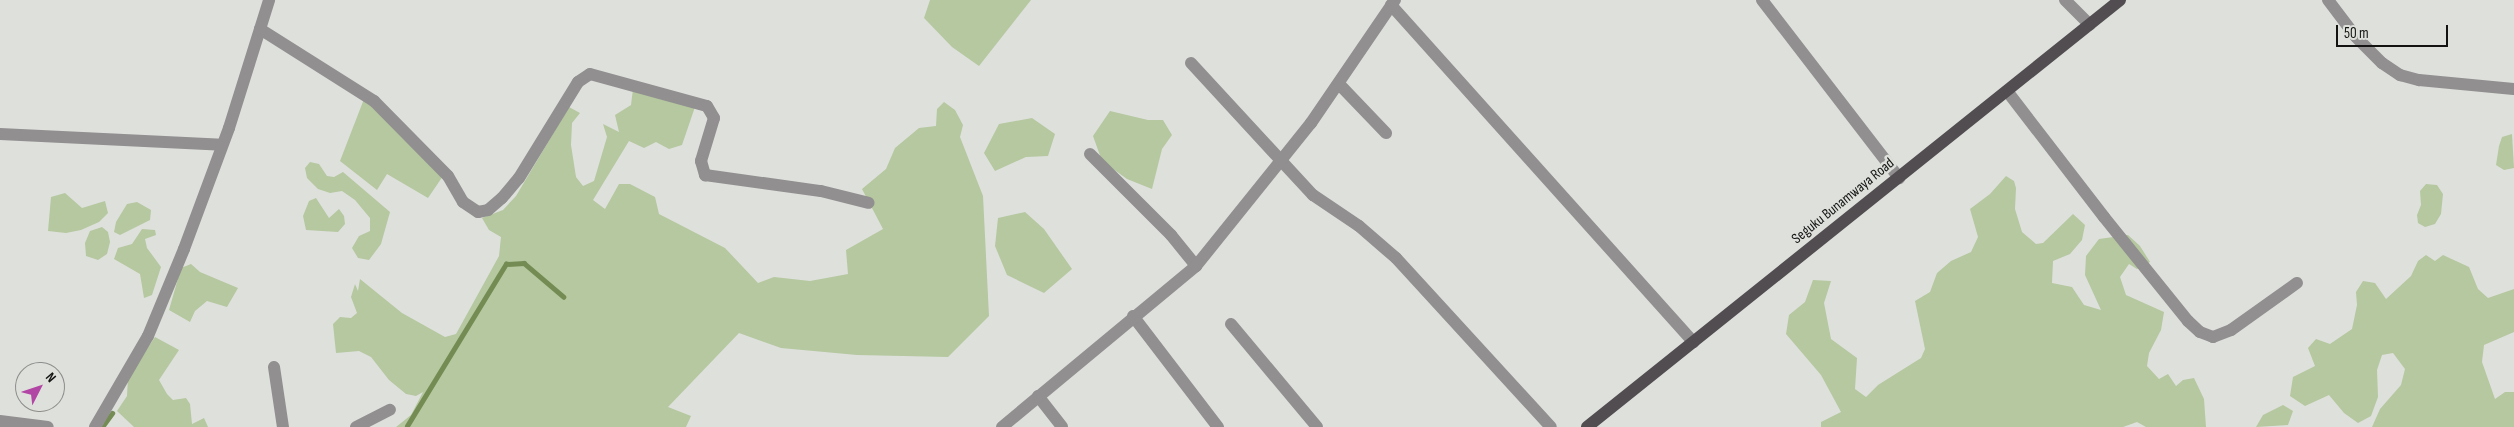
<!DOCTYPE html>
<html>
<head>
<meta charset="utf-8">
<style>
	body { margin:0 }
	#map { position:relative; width:2514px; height:427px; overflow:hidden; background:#dee0dc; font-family:"Sofia Sans Condensed",sans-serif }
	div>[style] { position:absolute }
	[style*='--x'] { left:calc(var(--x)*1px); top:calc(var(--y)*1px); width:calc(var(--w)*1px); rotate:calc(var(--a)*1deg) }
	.green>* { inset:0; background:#b5c89f }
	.stream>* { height:4.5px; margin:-2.25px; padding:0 2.25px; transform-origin:2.25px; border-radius:2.25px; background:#748c54 }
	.minor>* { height:12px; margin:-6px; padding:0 6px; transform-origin:6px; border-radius:6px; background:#918f90 }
	.major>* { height:12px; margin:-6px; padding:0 6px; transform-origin:6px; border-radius:6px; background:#514d50 }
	span { translate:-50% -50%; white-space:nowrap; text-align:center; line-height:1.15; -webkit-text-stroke:5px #dee0dc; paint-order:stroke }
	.street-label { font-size:15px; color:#131412 }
	.north { position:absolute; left:15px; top:362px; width:50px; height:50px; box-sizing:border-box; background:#dee0dc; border:1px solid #8d8e8b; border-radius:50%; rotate:49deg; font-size:14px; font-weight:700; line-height:20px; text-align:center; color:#131412 }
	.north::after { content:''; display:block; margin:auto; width:18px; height:22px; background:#b246a5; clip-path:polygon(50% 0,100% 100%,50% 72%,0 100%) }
	.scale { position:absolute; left:2336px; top:25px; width:112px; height:22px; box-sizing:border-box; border:2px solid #131412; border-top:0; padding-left:6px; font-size:15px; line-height:18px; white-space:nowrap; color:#131412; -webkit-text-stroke:4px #dee0dc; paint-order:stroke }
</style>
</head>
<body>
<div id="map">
	<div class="green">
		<i style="clip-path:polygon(930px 0,1031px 0,979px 66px,952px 47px,924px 18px)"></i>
		<i style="clip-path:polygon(633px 89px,696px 104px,682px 145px,669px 149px,656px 142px,644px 148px,629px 141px,593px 200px,605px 209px,619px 184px,630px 184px,655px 197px,659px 214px,725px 248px,758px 283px,774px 277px,810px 281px,848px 274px,846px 250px,883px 229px,862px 189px,886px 169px,895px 148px,919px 128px,936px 126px,937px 109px,944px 102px,955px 110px,963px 125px,960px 137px,983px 196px,989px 316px,948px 357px,857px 355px,781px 348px,739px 333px,668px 407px,691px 416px,686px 427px,396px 427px,411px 415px,423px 392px,416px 396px,406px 394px,389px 380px,371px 357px,359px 351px,336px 353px,333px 324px,340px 317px,351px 318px,357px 313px,351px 297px,355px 284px,358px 291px,360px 279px,402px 313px,445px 337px,456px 334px,499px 256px,501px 237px,489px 230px,482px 218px,503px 210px,516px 196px,569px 107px,580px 113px,572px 123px,571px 145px,576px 177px,583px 186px,594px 181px,607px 137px,603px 124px,619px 132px,615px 115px,631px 105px)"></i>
		<i style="clip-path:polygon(364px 99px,443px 176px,428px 198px,387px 174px,377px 190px,340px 161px)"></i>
		<i style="clip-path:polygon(1110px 111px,1148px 120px,1163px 120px,1172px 135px,1162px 149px,1152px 189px,1127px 179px,1102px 161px,1093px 136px)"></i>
		<i style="clip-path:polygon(1032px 118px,1055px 134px,1048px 156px,1026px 157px,995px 171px,984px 153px,999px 124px)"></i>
		<i style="clip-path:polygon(2512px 134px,2514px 168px,2504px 170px,2496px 165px,2499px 146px,2502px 137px)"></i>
		<i style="clip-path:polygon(310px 162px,319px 164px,327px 176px,334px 177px,343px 172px,390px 212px,381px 244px,369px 260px,358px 258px,352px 248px,359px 236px,370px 231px,370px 218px,355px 200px,342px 191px,330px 193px,318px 189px,307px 178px,305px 168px)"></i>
		<i style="clip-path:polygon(2006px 176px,2014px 181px,2016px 188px,2015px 209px,2022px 232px,2036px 244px,2043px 243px,2073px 214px,2085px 225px,2082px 240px,2070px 254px,2053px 261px,2052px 283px,2072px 287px,2084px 305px,2101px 310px,2085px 275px,2086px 256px,2099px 239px,2128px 235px,2140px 246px,2150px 262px,2137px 269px,2129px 264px,2120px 277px,2126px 295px,2164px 312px,2161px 330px,2149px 353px,2147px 366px,2159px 379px,2168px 374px,2176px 386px,2183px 380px,2194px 378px,2204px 399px,2206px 427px,2146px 427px,2137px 422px,2123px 427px,1821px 427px,1821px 422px,1841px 412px,1821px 375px,1786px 334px,1789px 315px,1805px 302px,1813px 280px,1831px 281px,1824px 303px,1831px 339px,1857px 358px,1855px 389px,1866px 397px,1878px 385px,1921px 358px,1925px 349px,1915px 301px,1930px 292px,1937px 273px,1951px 261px,1971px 252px,1978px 237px,1970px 209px,1990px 194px)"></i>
		<i style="clip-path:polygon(2426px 184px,2437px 185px,2443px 194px,2441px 214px,2435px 224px,2425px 227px,2418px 223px,2417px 215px,2421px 205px,2420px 191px)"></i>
		<i style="clip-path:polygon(65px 193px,82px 208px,105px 201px,108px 213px,99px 222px,81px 230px,66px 233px,48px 231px,51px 197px)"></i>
		<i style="clip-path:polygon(316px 198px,329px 218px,339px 209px,344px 216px,345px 224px,338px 232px,306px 230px,303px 216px,309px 201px)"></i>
		<i style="clip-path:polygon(137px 202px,151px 210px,150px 220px,120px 235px,114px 232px,116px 222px,127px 204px)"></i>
		<i style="clip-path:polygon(1025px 212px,1044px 229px,1072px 269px,1044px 293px,1007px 275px,995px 246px,998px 218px)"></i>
		<i style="clip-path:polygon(102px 227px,108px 232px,110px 242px,107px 254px,98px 260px,86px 256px,85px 243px,90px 231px)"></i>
		<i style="clip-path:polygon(142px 229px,155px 230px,156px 235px,145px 239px,147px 248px,161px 267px,152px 295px,144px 298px,140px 274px,114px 259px,118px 248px,132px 244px)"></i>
		<i style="clip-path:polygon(2426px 255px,2435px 261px,2443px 255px,2469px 267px,2478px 289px,2488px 298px,2514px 289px,2514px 332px,2484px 345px,2482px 362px,2495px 399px,2505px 392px,2514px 392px,2514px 427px,2372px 427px,2380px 409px,2401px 385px,2405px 369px,2393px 353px,2382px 355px,2377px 370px,2378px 397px,2371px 416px,2358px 423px,2344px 413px,2329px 395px,2305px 406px,2290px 396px,2293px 377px,2315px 366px,2308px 348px,2316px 339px,2330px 344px,2352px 329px,2357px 305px,2356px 292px,2363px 281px,2375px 283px,2386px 299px,2411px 276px,2418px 261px)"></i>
		<i style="clip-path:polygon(191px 264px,200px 272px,238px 288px,227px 307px,207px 301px,195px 311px,190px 322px,169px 310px,181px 268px)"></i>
		<i style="clip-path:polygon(155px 337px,179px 350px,159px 380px,167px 394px,173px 400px,186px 398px,190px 404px,192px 424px,204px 418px,208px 427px,134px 427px,117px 411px,127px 396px,128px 377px)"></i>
		<i style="clip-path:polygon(2283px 405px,2293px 411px,2288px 425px,2256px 427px,2263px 415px)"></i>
	</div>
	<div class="stream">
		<i style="--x:407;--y:426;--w:190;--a:-58.6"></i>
		<i style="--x:506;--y:264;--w:18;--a:-3"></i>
		<i style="--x:524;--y:263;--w:52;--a:40.4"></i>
		<i style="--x:102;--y:427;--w:17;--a:-54"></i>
	</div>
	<div class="minor">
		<i style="--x:1762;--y:0;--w:225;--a:52.4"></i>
		<i style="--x:2065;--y:0;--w:35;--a:45"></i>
		<i style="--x:2328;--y:0;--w:46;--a:52.9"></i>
		<i style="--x:2356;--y:37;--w:37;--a:45"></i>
		<i style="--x:2382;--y:63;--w:22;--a:34"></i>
		<i style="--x:2400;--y:75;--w:20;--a:15"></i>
		<i style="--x:2419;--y:80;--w:95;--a:5.4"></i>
		<i style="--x:1391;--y:5;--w:453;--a:48.1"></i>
		<i style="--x:260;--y:29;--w:135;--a:32.3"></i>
		<i style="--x:374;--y:101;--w:105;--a:45.4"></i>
		<i style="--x:448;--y:176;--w:30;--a:60"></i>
		<i style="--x:463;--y:202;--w:18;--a:34"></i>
		<i style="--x:478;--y:212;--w:10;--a:-11"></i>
		<i style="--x:488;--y:210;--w:18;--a:-41"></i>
		<i style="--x:502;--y:198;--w:26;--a:-50"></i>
		<i style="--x:519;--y:178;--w:113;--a:-58.4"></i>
		<i style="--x:578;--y:82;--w:14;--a:-34"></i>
		<i style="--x:590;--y:74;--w:121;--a:15.3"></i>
		<i style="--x:707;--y:106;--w:14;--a:60"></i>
		<i style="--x:714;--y:118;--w:45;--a:106.8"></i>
		<i style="--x:701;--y:161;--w:15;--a:74"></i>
		<i style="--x:705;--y:175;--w:117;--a:7.9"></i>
		<i style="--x:821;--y:191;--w:49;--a:14"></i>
		<i style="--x:1191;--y:63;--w:180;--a:47.3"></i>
		<i style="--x:1313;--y:195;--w:55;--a:34"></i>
		<i style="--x:1359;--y:226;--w:49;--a:40.9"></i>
		<i style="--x:1396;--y:258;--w:229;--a:47.5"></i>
		<i style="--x:1339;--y:84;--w:68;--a:46.2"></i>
		<i style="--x:2007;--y:91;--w:159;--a:52.4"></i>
		<i style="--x:2104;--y:217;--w:134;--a:51.1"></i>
		<i style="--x:2188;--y:321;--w:16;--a:43"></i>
		<i style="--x:2200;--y:332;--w:14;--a:21"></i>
		<i style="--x:2213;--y:337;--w:19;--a:-21"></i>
		<i style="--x:2231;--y:330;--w:81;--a:-35.5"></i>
		<i style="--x:0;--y:134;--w:222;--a:2.8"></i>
		<i style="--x:1090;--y:154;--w:115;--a:45"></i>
		<i style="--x:1171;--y:235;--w:40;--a:51"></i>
		<i style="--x:1133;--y:316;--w:140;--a:52.6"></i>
		<i style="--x:1231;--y:324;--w:134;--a:50.1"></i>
		<i style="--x:274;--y:367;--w:61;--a:81.5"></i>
		<i style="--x:1038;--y:396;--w:39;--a:52"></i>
		<i style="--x:0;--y:421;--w:48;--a:7.1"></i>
		<i style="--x:95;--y:427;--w:105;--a:-59.8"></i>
		<i style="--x:148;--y:336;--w:94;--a:-67.5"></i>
		<i style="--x:184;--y:249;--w:129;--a:-69.6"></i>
		<i style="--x:229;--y:128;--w:134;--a:-72.6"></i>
		<i style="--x:356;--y:427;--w:38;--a:-27"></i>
		<i style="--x:1002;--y:427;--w:252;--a:-39.7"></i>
		<i style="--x:1196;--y:266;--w:184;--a:-51.2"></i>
		<i style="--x:1311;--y:123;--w:149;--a:-55.7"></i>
	</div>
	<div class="major">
		<i style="--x:1587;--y:427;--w:683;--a:-38.7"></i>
	</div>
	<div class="street-label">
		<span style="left:1843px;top:201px;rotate:-39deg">Seguku Bunamwaya Road</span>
	</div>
	<div class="north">N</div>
	<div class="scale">50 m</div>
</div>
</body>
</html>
